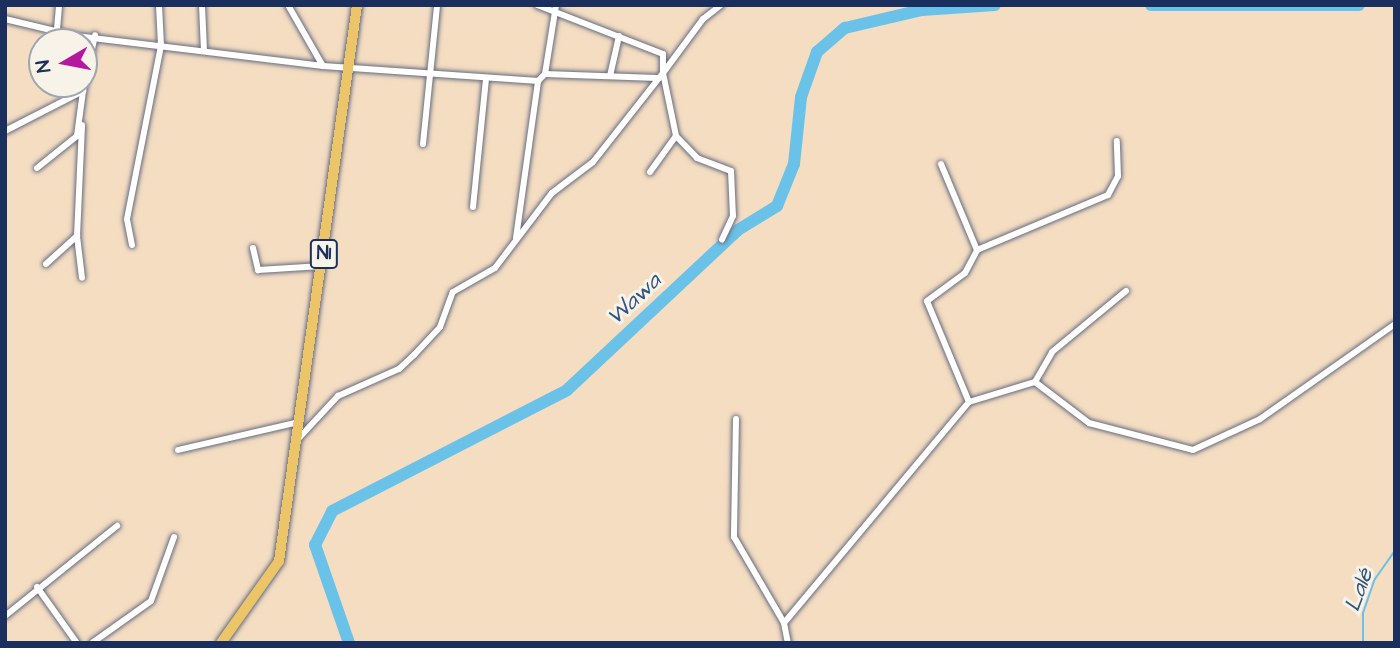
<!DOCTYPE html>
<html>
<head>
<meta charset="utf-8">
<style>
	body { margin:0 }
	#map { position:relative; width:1400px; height:648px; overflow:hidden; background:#f4ddc1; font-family:"Architects Daughter",sans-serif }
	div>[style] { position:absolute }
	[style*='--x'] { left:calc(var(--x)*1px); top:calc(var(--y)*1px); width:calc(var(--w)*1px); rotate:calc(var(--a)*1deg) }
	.stream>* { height:2px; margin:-1px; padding:0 1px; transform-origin:1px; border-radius:1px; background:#6bc2e8 }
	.river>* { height:12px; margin:-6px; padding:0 6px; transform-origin:6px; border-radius:6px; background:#6bc2e8 }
	.roads { filter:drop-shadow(0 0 2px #676c81) drop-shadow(0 0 2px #676c81) }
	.minor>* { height:6px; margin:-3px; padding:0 3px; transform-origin:3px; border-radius:3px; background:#fff }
	.trunk>* { height:10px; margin:-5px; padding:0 5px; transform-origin:5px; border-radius:5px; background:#edc569 }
	span { translate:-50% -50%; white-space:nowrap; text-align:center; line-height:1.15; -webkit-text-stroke:6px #f7f3e8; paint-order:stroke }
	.shield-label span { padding:2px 5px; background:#f7f3e8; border:2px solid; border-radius:5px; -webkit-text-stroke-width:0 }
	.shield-label { font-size:19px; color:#1b2f5e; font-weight:700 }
	.water-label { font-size:23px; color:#2f5480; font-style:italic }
	.frame { position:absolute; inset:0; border:7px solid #1b2f5e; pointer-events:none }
	.north { position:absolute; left:28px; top:28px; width:70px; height:70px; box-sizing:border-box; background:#f7f3e8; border:2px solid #9fa5b1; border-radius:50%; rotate:260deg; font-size:19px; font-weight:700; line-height:28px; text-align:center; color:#1b2f5e }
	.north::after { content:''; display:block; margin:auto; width:24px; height:32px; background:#b5179e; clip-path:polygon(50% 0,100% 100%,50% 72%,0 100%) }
</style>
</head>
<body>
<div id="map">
	<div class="stream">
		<i style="--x:1363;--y:643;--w:30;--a:-90"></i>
		<i style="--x:1363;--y:613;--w:36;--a:-71"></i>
		<i style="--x:1375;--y:579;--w:35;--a:-55"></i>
	</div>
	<div class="river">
		<i style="--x:1151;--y:5;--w:208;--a:0"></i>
		<i style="--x:349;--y:643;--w:104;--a:-109.1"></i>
		<i style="--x:315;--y:545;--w:38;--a:-63"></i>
		<i style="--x:332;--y:511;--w:264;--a:-27.2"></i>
		<i style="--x:567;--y:390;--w:234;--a:-43.1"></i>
		<i style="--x:738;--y:230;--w:46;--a:-31.6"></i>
		<i style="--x:777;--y:206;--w:45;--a:-68"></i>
		<i style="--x:794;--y:164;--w:67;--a:-84"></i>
		<i style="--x:801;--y:97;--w:48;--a:-70.4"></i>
		<i style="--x:817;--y:52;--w:37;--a:-41"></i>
		<i style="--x:845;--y:28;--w:79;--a:-13.2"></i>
		<i style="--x:922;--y:10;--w:73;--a:-3.9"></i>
	</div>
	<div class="roads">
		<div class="minor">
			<i style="--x:202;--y:5;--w:45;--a:87.5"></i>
			<i style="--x:288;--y:5;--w:70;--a:60.2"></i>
			<i style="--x:721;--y:5;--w:23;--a:142"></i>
			<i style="--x:703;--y:19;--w:67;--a:126.5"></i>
			<i style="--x:663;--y:73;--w:64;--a:78.3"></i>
			<i style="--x:676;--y:136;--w:30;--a:46"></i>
			<i style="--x:697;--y:158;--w:36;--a:21"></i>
			<i style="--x:731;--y:171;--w:45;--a:87.5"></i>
			<i style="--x:733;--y:216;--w:26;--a:115"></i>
			<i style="--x:5;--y:19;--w:73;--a:13.5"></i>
			<i style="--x:76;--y:36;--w:249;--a:6.9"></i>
			<i style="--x:323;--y:66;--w:216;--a:4"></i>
			<i style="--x:538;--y:81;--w:10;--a:-45"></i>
			<i style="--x:545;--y:74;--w:70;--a:-80.9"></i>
			<i style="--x:57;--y:29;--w:24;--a:-85"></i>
			<i style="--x:545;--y:74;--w:112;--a:2"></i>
			<i style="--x:610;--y:76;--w:41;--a:-77.3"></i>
			<i style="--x:5;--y:131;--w:88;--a:-27.1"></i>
			<i style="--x:83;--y:91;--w:57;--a:-77.9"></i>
			<i style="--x:423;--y:144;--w:140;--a:-84.2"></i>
			<i style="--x:941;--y:164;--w:93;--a:67.3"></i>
			<i style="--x:37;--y:168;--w:51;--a:-38.7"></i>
			<i style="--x:77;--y:136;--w:45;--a:-82.4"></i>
			<i style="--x:650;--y:172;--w:44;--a:-54.2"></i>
			<i style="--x:473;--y:207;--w:130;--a:-84.2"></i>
			<i style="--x:77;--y:236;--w:42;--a:83.2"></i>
			<i style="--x:516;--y:238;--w:159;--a:-82"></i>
			<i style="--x:132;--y:245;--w:26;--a:-101"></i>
			<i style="--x:127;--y:219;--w:177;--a:-78.9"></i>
			<i style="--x:161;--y:45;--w:40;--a:-92.9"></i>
			<i style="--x:253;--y:248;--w:23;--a:77"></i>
			<i style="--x:258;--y:270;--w:64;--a:-3.6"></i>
			<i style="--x:46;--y:264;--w:42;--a:-42.1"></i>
			<i style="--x:77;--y:236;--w:111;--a:-87.4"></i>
			<i style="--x:1035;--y:382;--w:34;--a:-60"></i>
			<i style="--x:1052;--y:352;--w:96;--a:-39.5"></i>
			<i style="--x:969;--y:402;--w:109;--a:-112.6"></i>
			<i style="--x:927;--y:301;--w:47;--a:-36.4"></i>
			<i style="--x:965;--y:273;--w:26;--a:-62"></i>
			<i style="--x:977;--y:250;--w:142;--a:-22.8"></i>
			<i style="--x:1108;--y:195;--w:21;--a:-62"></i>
			<i style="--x:1118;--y:176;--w:35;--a:-92"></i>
			<i style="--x:736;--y:419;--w:118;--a:91"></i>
			<i style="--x:734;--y:537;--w:99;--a:59.8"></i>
			<i style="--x:784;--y:623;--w:20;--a:79"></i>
			<i style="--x:298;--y:439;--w:59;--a:-47.1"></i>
			<i style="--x:338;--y:396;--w:67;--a:-23.9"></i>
			<i style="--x:399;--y:369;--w:21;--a:-43"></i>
			<i style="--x:414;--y:355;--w:38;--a:-47"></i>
			<i style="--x:440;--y:327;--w:37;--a:-70"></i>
			<i style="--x:453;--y:292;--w:48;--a:-29.7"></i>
			<i style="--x:495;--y:268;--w:94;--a:-52.8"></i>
			<i style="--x:552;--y:193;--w:51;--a:-37.1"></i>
			<i style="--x:593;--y:162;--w:113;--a:-51.8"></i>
			<i style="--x:663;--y:73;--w:19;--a:-90"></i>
			<i style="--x:663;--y:54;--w:135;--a:-158.7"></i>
			<i style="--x:178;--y:450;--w:124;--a:-13"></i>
			<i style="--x:37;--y:587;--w:69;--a:54.5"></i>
			<i style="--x:5;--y:616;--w:144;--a:-38.8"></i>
			<i style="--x:784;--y:623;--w:288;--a:-50.1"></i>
			<i style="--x:969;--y:402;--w:69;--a:-16.9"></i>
			<i style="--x:1035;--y:382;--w:68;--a:37.2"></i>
			<i style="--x:1089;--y:423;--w:107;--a:14.6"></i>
			<i style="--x:1193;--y:450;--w:74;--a:-24.8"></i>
			<i style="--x:1260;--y:419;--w:165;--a:-35.1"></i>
			<i style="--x:92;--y:643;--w:72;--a:-35.4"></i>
			<i style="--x:151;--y:601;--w:68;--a:-70.2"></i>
		</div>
		<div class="trunk">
			<i style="--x:221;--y:643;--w:100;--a:-54.7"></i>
			<i style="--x:279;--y:561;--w:561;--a:-82.01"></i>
		</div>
	</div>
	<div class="shield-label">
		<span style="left:324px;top:254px">N1</span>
	</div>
	<div class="water-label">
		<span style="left:634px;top:299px;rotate:-43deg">Wawa</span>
		<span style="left:1359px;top:590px;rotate:-70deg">Lalé</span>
	</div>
	<div class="frame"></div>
	<div class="north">N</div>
</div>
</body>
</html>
